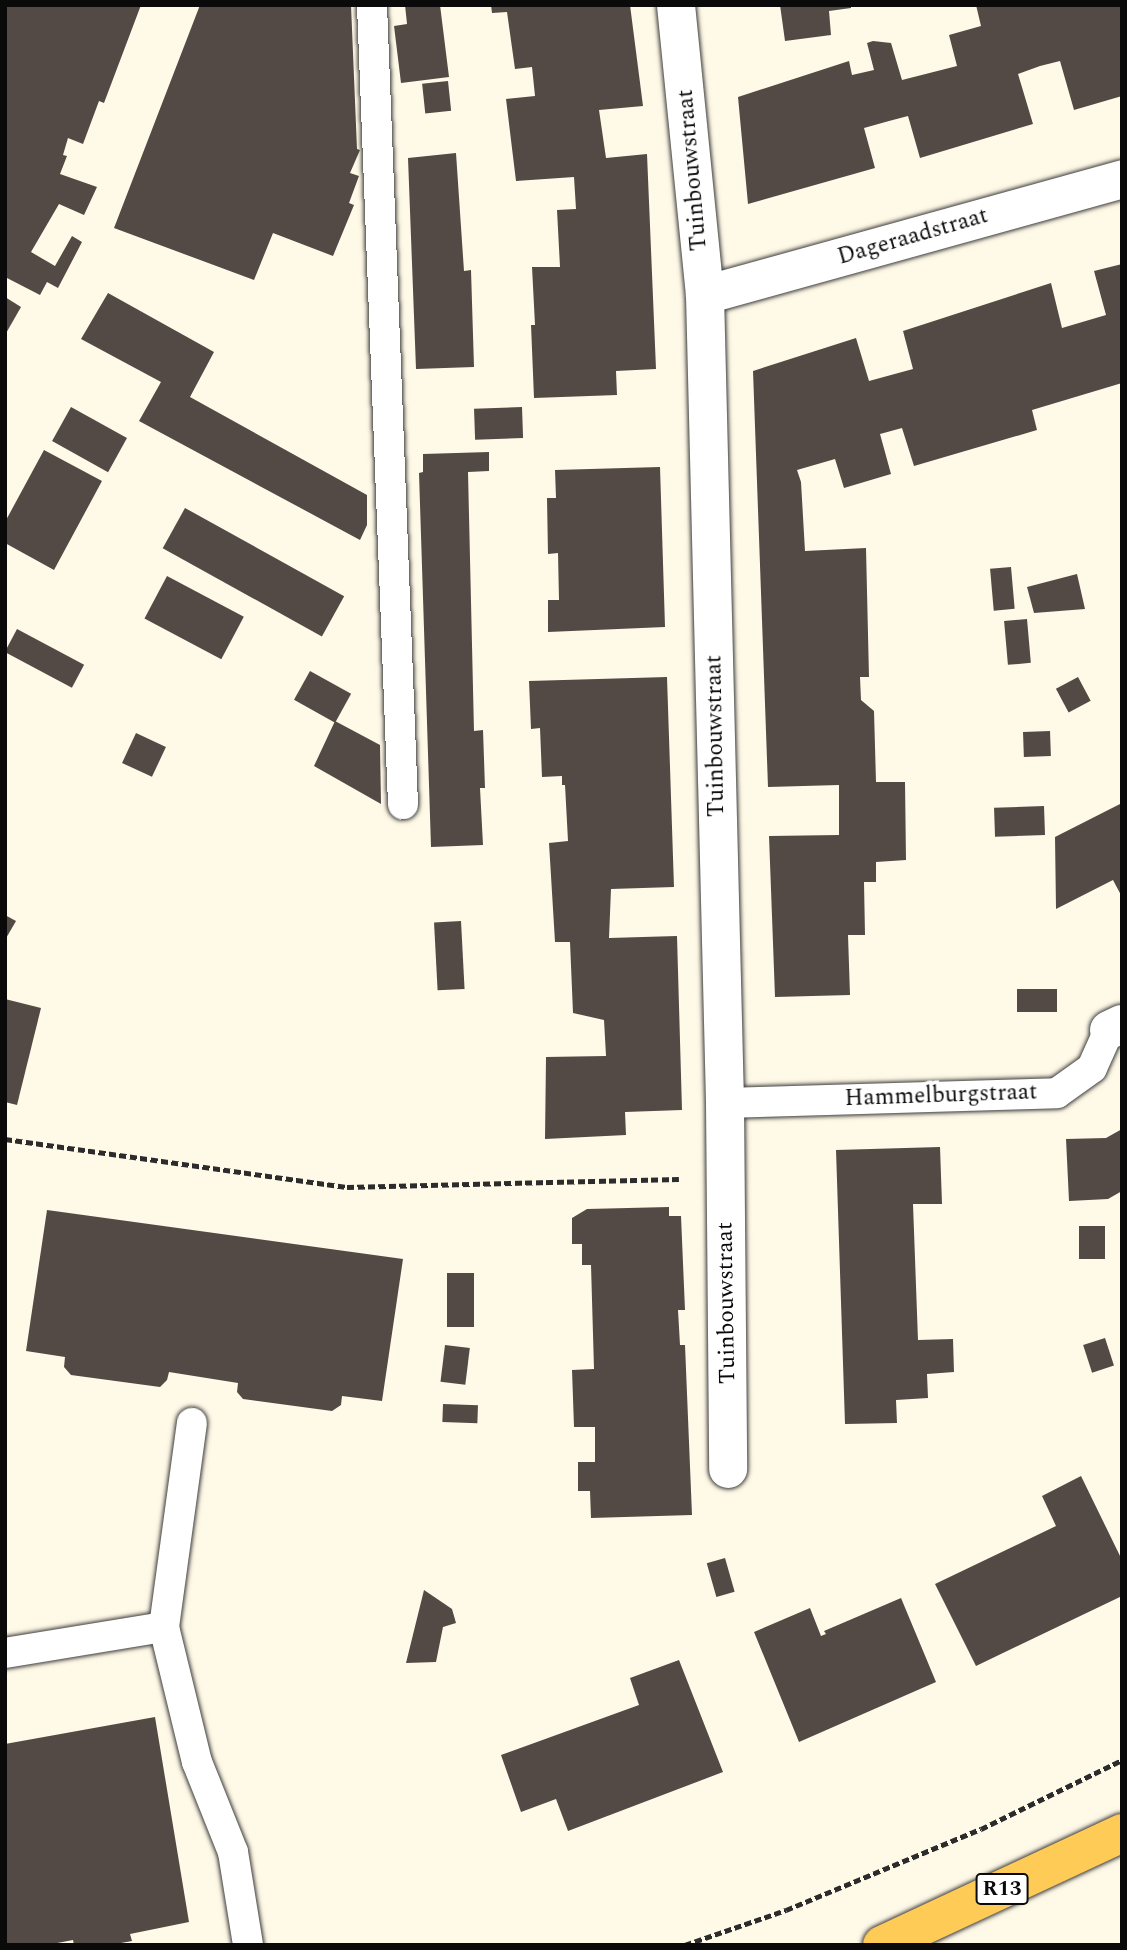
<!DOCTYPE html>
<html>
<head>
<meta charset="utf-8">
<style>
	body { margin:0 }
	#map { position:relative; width:1127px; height:1950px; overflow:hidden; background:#fff9e7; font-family:Spectral,serif }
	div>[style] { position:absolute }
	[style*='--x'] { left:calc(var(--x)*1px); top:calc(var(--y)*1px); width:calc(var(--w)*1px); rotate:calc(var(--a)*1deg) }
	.building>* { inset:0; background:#534a46; transform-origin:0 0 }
	.path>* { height:4.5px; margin-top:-2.25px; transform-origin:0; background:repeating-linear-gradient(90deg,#2c2c2c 0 7px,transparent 0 10.5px) }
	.roads { filter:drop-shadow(0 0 2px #3d3d3d) drop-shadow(0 0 2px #3d3d3d) }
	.lane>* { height:30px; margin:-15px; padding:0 15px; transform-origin:15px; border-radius:15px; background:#fff }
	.street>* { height:38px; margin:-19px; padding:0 19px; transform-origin:19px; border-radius:19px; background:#fff }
	.primary>* { height:38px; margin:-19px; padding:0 19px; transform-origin:19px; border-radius:19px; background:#ffcb57 }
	span { translate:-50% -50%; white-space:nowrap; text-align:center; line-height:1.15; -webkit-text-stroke:7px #fff; paint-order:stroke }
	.shield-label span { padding:2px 5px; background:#fff; border:2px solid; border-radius:5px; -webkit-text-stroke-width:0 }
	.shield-label { font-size:21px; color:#0a0a0a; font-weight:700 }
	.street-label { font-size:23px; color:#0a0a0a }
	.frame { position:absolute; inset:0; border:7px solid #0a0a0a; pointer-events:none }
</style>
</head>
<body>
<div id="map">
	<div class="building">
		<i style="clip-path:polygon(5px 5px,141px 5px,104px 103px,99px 101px,83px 144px,68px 138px,63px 155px,67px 156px,60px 174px,97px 187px,84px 215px,59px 204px,31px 252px,55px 266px,72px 236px,82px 242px,58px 288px,47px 282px,40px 295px,7px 278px,5px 282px)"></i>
		<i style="clip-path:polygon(200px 5px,351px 5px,357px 149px,360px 150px,350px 173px,359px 176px,349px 203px,354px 205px,333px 256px,273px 233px,254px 280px,114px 228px)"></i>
		<i style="clip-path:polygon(405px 5px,440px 5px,449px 77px,401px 83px,394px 26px,407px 24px)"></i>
		<i style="clip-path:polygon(491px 5px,630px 5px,643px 106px,599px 110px,606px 158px,647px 154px,656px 369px,616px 371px,617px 395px,534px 398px,531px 325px,535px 325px,532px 267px,560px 267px,557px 210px,576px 209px,574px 177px,516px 181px,506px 99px,535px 96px,532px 67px,515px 69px,507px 12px,492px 13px)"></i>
		<i style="clip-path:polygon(780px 5px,851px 5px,851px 8px,829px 11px,831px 35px,785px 41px)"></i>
		<i style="clip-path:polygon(976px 5px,1122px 5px,1122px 96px,1074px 110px,1060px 61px,1040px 66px,1018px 74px,1033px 124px,920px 158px,908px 116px,889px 121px,864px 128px,875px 168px,748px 204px,738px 97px,849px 61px,852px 75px,874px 70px,867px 43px,873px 41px,891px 43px,902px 80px,957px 66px,949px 35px,981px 26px)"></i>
		<i style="left:448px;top:81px;width:30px;height:26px;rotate:84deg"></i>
		<i style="clip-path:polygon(456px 153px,464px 271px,471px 270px,474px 367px,416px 369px,408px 158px)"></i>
		<i style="clip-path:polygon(1122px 264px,1122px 383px,1032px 410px,1037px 430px,914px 466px,902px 428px,880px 434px,891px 474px,844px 488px,835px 459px,797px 470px,801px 482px,805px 551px,866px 548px,869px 677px,860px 677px,861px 700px,874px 711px,876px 782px,905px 782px,906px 860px,876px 862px,876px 882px,864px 882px,865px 935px,848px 935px,850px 995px,775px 997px,769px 836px,839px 835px,839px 785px,768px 787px,753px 371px,856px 338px,869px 381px,913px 369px,903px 331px,1051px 283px,1062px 328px,1106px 315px,1094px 271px)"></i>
		<i style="clip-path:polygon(108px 293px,214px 352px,190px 397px,367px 495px,367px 525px,360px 540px,139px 421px,161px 382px,81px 339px)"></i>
		<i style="clip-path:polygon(5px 297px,21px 307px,5px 335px)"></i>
		<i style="left:71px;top:407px;width:64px;height:39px;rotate:29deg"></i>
		<i style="left:522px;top:407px;width:31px;height:48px;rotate:88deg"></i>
		<i style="clip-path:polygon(44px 450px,102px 481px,54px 570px,5px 543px,5px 522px)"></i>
		<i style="clip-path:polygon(489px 452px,489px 471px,468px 472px,474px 731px,483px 730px,485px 788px,480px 788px,483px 845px,431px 847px,419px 473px,423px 472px,423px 454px)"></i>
		<i style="clip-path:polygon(660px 467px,665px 627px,548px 632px,548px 600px,559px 600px,558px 553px,548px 554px,547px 498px,556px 498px,555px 470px)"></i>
		<i style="left:185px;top:508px;width:182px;height:46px;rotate:29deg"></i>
		<i style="left:1011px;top:567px;width:42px;height:21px;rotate:85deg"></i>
		<i style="clip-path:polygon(1077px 574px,1085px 609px,1034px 613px,1027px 587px)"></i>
		<i style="left:167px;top:576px;width:87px;height:48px;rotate:28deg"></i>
		<i style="left:1027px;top:619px;width:44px;height:23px;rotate:85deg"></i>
		<i style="left:17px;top:629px;width:76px;height:26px;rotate:28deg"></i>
		<i style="left:310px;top:671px;width:47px;height:33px;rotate:29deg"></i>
		<i style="clip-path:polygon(667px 677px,674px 887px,611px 889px,609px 938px,677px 936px,682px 1110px,625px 1112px,626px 1135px,545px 1139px,546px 1057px,606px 1056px,604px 1020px,573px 1013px,570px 942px,555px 942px,549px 843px,568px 841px,565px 785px,562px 785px,562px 776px,542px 777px,540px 728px,531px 729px,529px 681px)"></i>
		<i style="left:1078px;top:677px;width:27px;height:25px;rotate:62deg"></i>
		<i style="clip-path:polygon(335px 721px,380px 745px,381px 804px,314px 766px)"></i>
		<i style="left:1050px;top:731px;width:25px;height:27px;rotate:88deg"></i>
		<i style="left:136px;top:733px;width:33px;height:33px;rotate:25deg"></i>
		<i style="clip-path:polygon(1122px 803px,1122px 897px,1113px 880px,1056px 909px,1055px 837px)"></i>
		<i style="left:1044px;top:806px;width:29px;height:50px;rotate:88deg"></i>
		<i style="clip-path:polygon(5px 915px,16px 921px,5px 940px)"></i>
		<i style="left:461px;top:921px;width:68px;height:27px;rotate:87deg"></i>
		<i style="left:1017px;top:989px;width:40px;height:23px"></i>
		<i style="clip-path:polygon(5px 999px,41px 1008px,17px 1105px,5px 1102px)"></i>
		<i style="clip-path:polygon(1122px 1129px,1122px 1191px,1108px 1199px,1069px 1201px,1066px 1139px,1106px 1138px)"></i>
		<i style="clip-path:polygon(940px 1147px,942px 1204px,913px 1204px,918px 1340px,953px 1339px,954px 1372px,927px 1374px,928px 1398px,896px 1400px,897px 1423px,845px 1424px,836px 1150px)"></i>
		<i style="clip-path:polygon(669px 1207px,669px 1216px,681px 1216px,685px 1310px,678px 1310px,680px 1345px,685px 1345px,692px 1515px,591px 1518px,590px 1491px,578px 1491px,578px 1462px,595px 1462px,595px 1427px,574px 1427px,572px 1370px,594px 1369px,591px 1265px,582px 1265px,582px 1244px,572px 1244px,572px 1218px,587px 1209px)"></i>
		<i style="clip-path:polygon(47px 1210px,403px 1259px,382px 1401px,342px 1396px,341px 1405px,332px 1411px,243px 1399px,237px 1392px,238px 1383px,169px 1372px,167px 1380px,160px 1387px,71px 1375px,64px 1367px,65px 1357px,26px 1351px)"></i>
		<i style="left:1079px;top:1226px;width:26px;height:33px"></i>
		<i style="left:447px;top:1273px;width:27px;height:54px"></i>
		<i style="left:1105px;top:1338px;width:29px;height:23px;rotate:72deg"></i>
		<i style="left:445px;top:1345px;width:25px;height:37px;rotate:7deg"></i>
		<i style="left:443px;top:1404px;width:35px;height:18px;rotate:2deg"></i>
		<i style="clip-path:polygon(1081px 1476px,1122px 1560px,1122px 1596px,976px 1666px,935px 1584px,1056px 1526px,1042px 1496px)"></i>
		<i style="left:725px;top:1558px;width:35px;height:19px;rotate:74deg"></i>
		<i style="clip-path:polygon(424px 1590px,452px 1609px,456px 1623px,443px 1627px,436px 1662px,406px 1663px)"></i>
		<i style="clip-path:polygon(901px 1598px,936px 1682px,799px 1742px,754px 1632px,810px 1608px,821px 1636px,826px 1634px,824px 1631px)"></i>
		<i style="clip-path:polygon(679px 1660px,723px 1772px,568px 1831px,556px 1799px,521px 1812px,501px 1755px,639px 1705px,630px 1678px)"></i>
		<i style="clip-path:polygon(155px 1717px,189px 1922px,130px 1934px,132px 1941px,110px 1945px,74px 1945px,73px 1940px,47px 1945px,5px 1945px,5px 1744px)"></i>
	</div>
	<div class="path">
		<i style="--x:5;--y:1139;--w:345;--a:8"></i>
		<i style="--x:347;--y:1187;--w:332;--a:-1.4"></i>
		<i style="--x:685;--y:1945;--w:107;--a:-19.1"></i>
		<i style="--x:786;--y:1910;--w:211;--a:-22.6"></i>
		<i style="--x:981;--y:1829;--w:157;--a:-26.1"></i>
	</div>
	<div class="roads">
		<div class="lane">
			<i style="--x:372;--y:5;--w:800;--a:87.78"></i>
			<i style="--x:725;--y:1103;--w:332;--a:-1.7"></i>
			<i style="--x:1057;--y:1093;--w:43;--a:-35.5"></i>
			<i style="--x:1092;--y:1068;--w:42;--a:-65.9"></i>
			<i style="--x:164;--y:1627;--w:139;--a:76.3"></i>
			<i style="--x:197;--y:1762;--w:97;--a:68.2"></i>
			<i style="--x:233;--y:1852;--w:94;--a:80.8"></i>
			<i style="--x:5;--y:1653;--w:161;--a:-9.3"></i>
			<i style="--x:164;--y:1627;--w:206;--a:-82.2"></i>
		</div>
		<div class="street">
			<i style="--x:676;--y:5;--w:291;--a:84.3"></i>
			<i style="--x:705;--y:295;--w:808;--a:88.58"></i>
			<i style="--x:725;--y:1103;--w:366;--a:89.5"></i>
			<i style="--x:705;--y:295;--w:433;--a:-15.5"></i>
			<i style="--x:1109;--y:1030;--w:14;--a:-25"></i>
		</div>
		<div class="primary">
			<i style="--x:882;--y:1945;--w:265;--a:-25"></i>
		</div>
	</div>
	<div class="shield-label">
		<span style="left:1002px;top:1889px">R13</span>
	</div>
	<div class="street-label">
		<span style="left:693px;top:170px;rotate:-95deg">Tuinbouwstraat</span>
		<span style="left:913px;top:237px;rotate:-16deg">Dageraadstraat</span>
		<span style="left:716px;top:736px;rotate:-91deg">Tuinbouwstraat</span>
		<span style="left:941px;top:1096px;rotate:-2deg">Hammelburgstraat</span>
		<span style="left:727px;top:1303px;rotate:-91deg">Tuinbouwstraat</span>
	</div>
	<div class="frame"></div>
</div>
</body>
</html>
